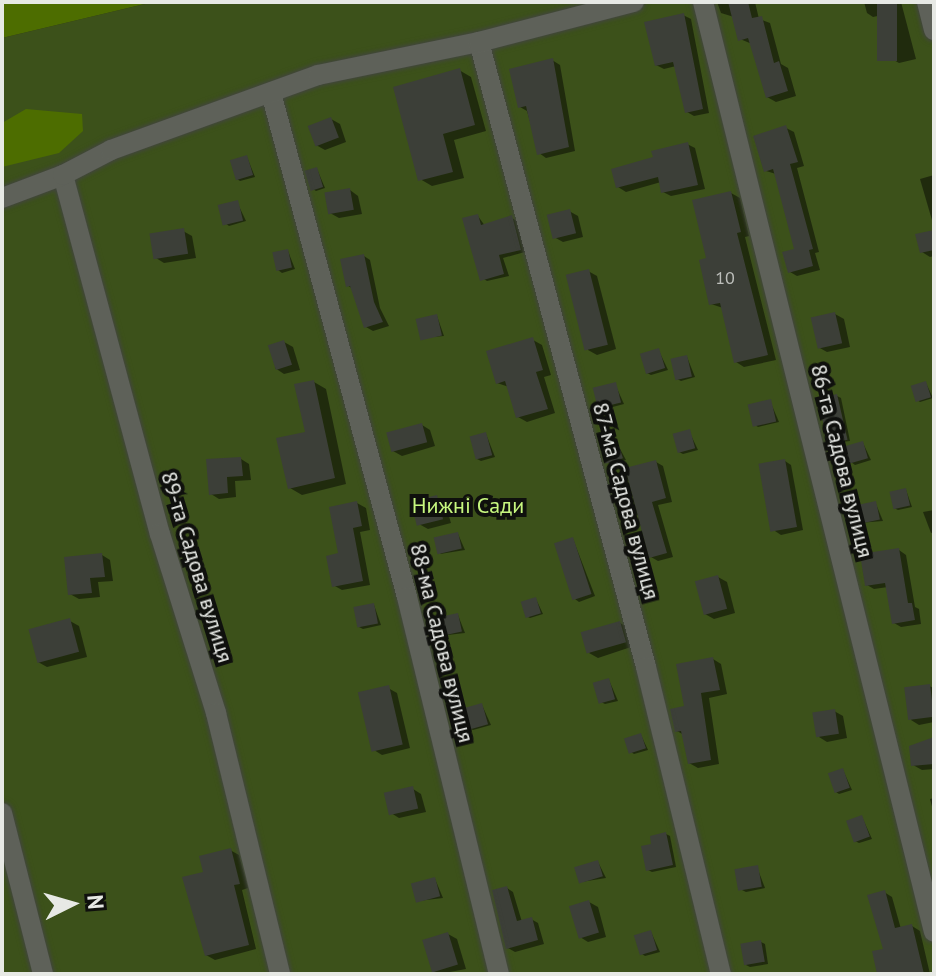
<!DOCTYPE html>
<html>
<head>
<meta charset="utf-8">
<style>
	body { margin:0 }
	#map { position:relative; width:936px; height:976px; overflow:hidden; background:#252821; font-family:"PT Sans",sans-serif }
	div>[style] { position:absolute }
	[style*='--x'] { left:calc(var(--x)*1px); top:calc(var(--y)*1px); width:calc(var(--w)*1px); rotate:calc(var(--a)*1deg) }
	.green>* { inset:0; background:#3c511a }
	.water>* { inset:0; background:#4d6d00 }
	.shadow>* { inset:0; background:#0007 }
	.building>* { inset:0; background:#3c3f38; transform-origin:0 0 }
	.roads { filter:drop-shadow(0 0 2px #42453f) drop-shadow(0 0 2px #42453f) }
	.street>* { height:20px; margin:-10px; padding:0 10px; transform-origin:10px; border-radius:10px; background:#5e6159 }
	span { translate:-50% -50%; white-space:nowrap; text-align:center; line-height:1.15; -webkit-text-stroke:8px #0f100d; paint-order:stroke }
	.number-label { font-size:18px; color:#bcbeba }
	.number-label span { -webkit-text-stroke-width:0 }
	.street-label { font-size:22px; color:#e7e9e5 }
	.park-label { font-size:22px; color:#c7f77f }
	.frame { position:absolute; inset:0; border:4px solid #e7e9e5; pointer-events:none }
	.north { position:absolute; left:32px; top:864px; width:80px; height:80px; -webkit-text-stroke:6px #0f100d; paint-order:stroke; rotate:85deg; font-size:22px; font-weight:700; line-height:32px; text-align:center; color:#e7e9e5 }
	.north::after { content:''; display:block; margin:auto; width:28px; height:36px; background:#e7e9e5; clip-path:polygon(50% 0,100% 100%,50% 72%,0 100%) }
</style>
</head>
<body>
<div id="map">
	<div class="green">
		<i style="clip-path:polygon(153px 2px,934px 2px,934px 974px,2px 974px,2px 38px)"></i>
	</div>
	<div class="water">
		<i style="clip-path:polygon(2px 2px,153px 2px,2px 38px)"></i>
		<i style="clip-path:polygon(26px 109px,82px 114px,83px 131px,59px 153px,2px 167px,2px 123px)"></i>
	</div>
	<div class="shadow">
		<i style="clip-path:polygon(717px 2px,755px 2px,759px 19px,770px 23px,781px 64px,788px 68px,796px 96px,776px 102px,767px 97px,752px 44px,740px 39px,734px 17px,721px 13px)"></i>
		<i style="clip-path:polygon(864px 2px,901px 2px,916px 59px,899px 63px,892px 59px,882px 15px,873px 17px,867px 13px)"></i>
		<i style="clip-path:polygon(683px 15px,691px 19px,709px 113px,694px 116px,687px 112px,676px 66px,664px 69px,656px 65px)"></i>
		<i style="clip-path:polygon(552px 60px,560px 65px,575px 151px,546px 158px,539px 153px,527px 111px,520px 107px)"></i>
		<i style="clip-path:polygon(459px 70px,471px 77px,486px 131px,454px 140px,464px 178px,432px 186px,420px 179px)"></i>
		<i style="clip-path:polygon(331px 119px,340px 124px,346px 142px,325px 150px,316px 145px)"></i>
		<i style="clip-path:polygon(786px 128px,794px 132px,804px 166px,797px 168px,819px 252px,815px 253px,820px 270px,797px 276px,790px 272px,797px 250px,776px 174px,766px 171px)"></i>
		<i style="clip-path:polygon(687px 144px,695px 148px,705px 189px,671px 196px,663px 192px,661px 182px,626px 192px,618px 187px,655px 159px)"></i>
		<i style="clip-path:polygon(247px 157px,255px 177px,240px 181px,237px 179px)"></i>
		<i style="clip-path:polygon(317px 169px,325px 188px,316px 191px,313px 189px)"></i>
		<i style="clip-path:polygon(934px 175px,934px 227px,920px 179px)"></i>
		<i style="clip-path:polygon(350px 190px,358px 196px,362px 214px,339px 218px,330px 213px)"></i>
		<i style="clip-path:polygon(731px 193px,740px 198px,749px 236px,745px 237px,776px 360px,744px 367px,736px 362px,723px 308px,711px 304px,708px 260px)"></i>
		<i style="clip-path:polygon(237px 202px,246px 221px,229px 226px,225px 223px)"></i>
		<i style="clip-path:polygon(569px 211px,578px 216px,583px 237px,563px 242px,554px 237px)"></i>
		<i style="clip-path:polygon(478px 216px,485px 226px,512px 218px,517px 221px,525px 252px,503px 258px,509px 276px,487px 281px,481px 277px)"></i>
		<i style="clip-path:polygon(183px 231px,192px 236px,196px 258px,164px 263px,156px 258px)"></i>
		<i style="clip-path:polygon(934px 232px,934px 256px,930px 257px,922px 252px)"></i>
		<i style="clip-path:polygon(288px 251px,295px 269px,282px 273px,278px 270px)"></i>
		<i style="clip-path:polygon(364px 256px,370px 260px,380px 308px,389px 326px,373px 331px,366px 327px,353px 289px,347px 285px)"></i>
		<i style="clip-path:polygon(588px 271px,597px 276px,616px 349px,597px 355px,588px 350px)"></i>
		<i style="clip-path:polygon(835px 314px,844px 319px,850px 347px,827px 352px,818px 347px)"></i>
		<i style="clip-path:polygon(437px 316px,444px 336px,421px 338px)"></i>
		<i style="clip-path:polygon(533px 340px,542px 345px,551px 375px,544px 377px,555px 413px,527px 422px,518px 417px,509px 387px,497px 383px)"></i>
		<i style="clip-path:polygon(284px 342px,293px 347px,300px 370px,284px 374px,275px 368px)"></i>
		<i style="clip-path:polygon(659px 351px,668px 370px,651px 375px,647px 373px)"></i>
		<i style="clip-path:polygon(687px 357px,695px 377px,681px 381px,677px 379px)"></i>
		<i style="clip-path:polygon(314px 382px,326px 389px,346px 484px,302px 495px,290px 488px,307px 433px)"></i>
		<i style="clip-path:polygon(926px 383px,933px 398px,920px 402px,917px 400px)"></i>
		<i style="clip-path:polygon(615px 384px,624px 404px,605px 409px,601px 407px)"></i>
		<i style="clip-path:polygon(837px 396px,841px 398px,850px 441px,835px 443px,831px 441px)"></i>
		<i style="clip-path:polygon(770px 401px,779px 422px,758px 427px,755px 425px)"></i>
		<i style="clip-path:polygon(422px 425px,430px 430px,435px 446px,402px 456px,393px 451px)"></i>
		<i style="clip-path:polygon(689px 431px,698px 450px,683px 454px,679px 452px)"></i>
		<i style="clip-path:polygon(486px 434px,495px 457px,481px 461px,477px 459px)"></i>
		<i style="clip-path:polygon(863px 443px,871px 460px,855px 465px,851px 462px)"></i>
		<i style="clip-path:polygon(618px 445px,626px 460px,610px 464px,607px 462px)"></i>
		<i style="clip-path:polygon(241px 459px,249px 464px,251px 480px,235px 481px,236px 497px,219px 499px,211px 494px)"></i>
		<i style="clip-path:polygon(785px 461px,791px 465px,803px 530px,781px 535px,775px 531px)"></i>
		<i style="clip-path:polygon(656px 462px,663px 466px,672px 502px,658px 505px,673px 557px,658px 561px,651px 557px,627px 469px)"></i>
		<i style="clip-path:polygon(906px 490px,912px 507px,898px 510px,894px 508px)"></i>
		<i style="clip-path:polygon(437px 498px,445px 503px,451px 523px,428px 529px,419px 524px)"></i>
		<i style="clip-path:polygon(357px 503px,366px 508px,370px 530px,360px 532px,370px 585px,342px 590px,333px 585px)"></i>
		<i style="clip-path:polygon(876px 504px,883px 521px,859px 523px)"></i>
		<i style="clip-path:polygon(934px 510px,934px 532px,931px 533px,923px 512px)"></i>
		<i style="clip-path:polygon(458px 534px,465px 550px,440px 554px)"></i>
		<i style="clip-path:polygon(573px 539px,595px 596px,579px 602px,575px 599px)"></i>
		<i style="clip-path:polygon(899px 550px,906px 555px,915px 607px,919px 609px,921px 624px,901px 627px,894px 623px,888px 587px,874px 589px,867px 585px)"></i>
		<i style="clip-path:polygon(102px 555px,110px 560px,113px 581px,98px 582px,100px 597px,79px 599px,70px 594px)"></i>
		<i style="clip-path:polygon(718px 577px,727px 582px,735px 613px,714px 619px,705px 614px)"></i>
		<i style="clip-path:polygon(536px 599px,543px 614px,530px 618px,526px 616px)"></i>
		<i style="clip-path:polygon(374px 605px,381px 625px,363px 629px,359px 627px)"></i>
		<i style="clip-path:polygon(458px 615px,465px 633px,439px 636px)"></i>
		<i style="clip-path:polygon(70px 621px,79px 626px,87px 657px,47px 667px,38px 662px)"></i>
		<i style="clip-path:polygon(620px 623px,629px 628px,634px 646px,598px 658px,589px 653px)"></i>
		<i style="clip-path:polygon(713px 659px,721px 664px,727px 694px,709px 698px,719px 764px,698px 768px,689px 763px,684px 735px,677px 731px)"></i>
		<i style="clip-path:polygon(609px 680px,618px 701px,605px 704px,601px 702px)"></i>
		<i style="clip-path:polygon(929px 686px,934px 688px,934px 722px,919px 725px,911px 720px)"></i>
		<i style="clip-path:polygon(388px 688px,397px 693px,410px 748px,382px 755px,374px 750px)"></i>
		<i style="clip-path:polygon(482px 705px,491px 725px,473px 730px,469px 728px)"></i>
		<i style="clip-path:polygon(834px 711px,843px 716px,847px 738px,827px 742px,819px 737px)"></i>
		<i style="clip-path:polygon(641px 735px,648px 750px,634px 754px,631px 752px)"></i>
		<i style="clip-path:polygon(934px 741px,934px 769px,922px 770px,913px 765px)"></i>
		<i style="clip-path:polygon(843px 770px,852px 790px,839px 794px,836px 792px)"></i>
		<i style="clip-path:polygon(413px 789px,421px 794px,426px 812px,399px 818px,391px 813px)"></i>
		<i style="clip-path:polygon(934px 798px,934px 814px,930px 799px)"></i>
		<i style="clip-path:polygon(862px 817px,872px 839px,859px 843px,855px 841px)"></i>
		<i style="clip-path:polygon(666px 834px,670px 836px,676px 867px,652px 872px,648px 870px,654px 845px)"></i>
		<i style="clip-path:polygon(230px 850px,239px 855px,248px 888px,242px 890px,256px 949px,215px 960px,206px 955px,205px 873px)"></i>
		<i style="clip-path:polygon(598px 862px,606px 878px,581px 882px)"></i>
		<i style="clip-path:polygon(757px 867px,765px 888px,746px 892px,742px 890px)"></i>
		<i style="clip-path:polygon(435px 879px,443px 898px,418px 901px)"></i>
		<i style="clip-path:polygon(507px 888px,513px 892px,522px 922px,531px 919px,538px 923px,544px 944px,515px 952px,508px 948px)"></i>
		<i style="clip-path:polygon(884px 892px,892px 897px,901px 929px,912px 926px,920px 931px,930px 974px,879px 974px,886px 950px)"></i>
		<i style="clip-path:polygon(589px 902px,598px 907px,606px 937px,588px 942px,580px 937px)"></i>
		<i style="clip-path:polygon(651px 932px,660px 952px,645px 956px,642px 954px)"></i>
		<i style="clip-path:polygon(448px 934px,457px 939px,466px 969px,439px 974px,433px 971px)"></i>
		<i style="clip-path:polygon(761px 942px,765px 944px,768px 964px,750px 967px,746px 965px)"></i>
	</div>
	<div class="building">
		<i style="clip-path:polygon(728px 2px,748px 2px,752px 18px,762px 16px,774px 63px,779px 61px,788px 91px,766px 98px,748px 38px,738px 41px)"></i>
		<i style="left:877px;top:2px;width:20px;height:59px"></i>
		<i style="clip-path:polygon(684px 13px,703px 109px,685px 113px,673px 62px,655px 66px,644px 22px)"></i>
		<i style="clip-path:polygon(553px 58px,569px 147px,537px 155px,526px 106px,518px 108px,509px 69px)"></i>
		<i style="clip-path:polygon(460px 68px,475px 125px,443px 134px,453px 172px,418px 181px,393px 87px)"></i>
		<i style="left:331px;top:117px;width:22px;height:25px;rotate:69deg"></i>
		<i style="clip-path:polygon(786px 125px,798px 162px,790px 164px,813px 249px,809px 250px,813px 266px,788px 273px,782px 252px,794px 249px,773px 169px,764px 172px,753px 136px)"></i>
		<i style="clip-path:polygon(688px 142px,698px 185px,661px 193px,658px 177px,616px 188px,611px 169px,653px 157px,651px 151px)"></i>
		<i style="left:247px;top:155px;width:21px;height:18px;rotate:73deg"></i>
		<i style="left:317px;top:167px;width:21px;height:13px;rotate:73deg"></i>
		<i style="left:350px;top:188px;width:22px;height:26px;rotate:80deg"></i>
		<i style="clip-path:polygon(731px 191px,741px 232px,737px 233px,768px 355px,734px 363px,720px 303px,709px 305px,699px 260px,706px 258px,692px 200px)"></i>
		<i style="left:238px;top:200px;width:21px;height:21px;rotate:76deg"></i>
		<i style="left:570px;top:209px;width:25px;height:24px;rotate:76deg"></i>
		<i style="clip-path:polygon(478px 214px,481px 225px,512px 215px,521px 250px,499px 255px,504px 274px,480px 281px,462px 218px)"></i>
		<i style="left:184px;top:228px;width:26px;height:35px;rotate:81deg"></i>
		<i style="clip-path:polygon(934px 230px,934px 250px,920px 253px,915px 234px)"></i>
		<i style="left:288px;top:249px;width:19px;height:16px;rotate:78deg"></i>
		<i style="clip-path:polygon(364px 254px,374px 302px,383px 322px,364px 328px,350px 286px,346px 287px,340px 259px)"></i>
		<i style="left:589px;top:269px;width:78px;height:24px;rotate:76deg"></i>
		<i style="left:835px;top:312px;width:32px;height:25px;rotate:77deg"></i>
		<i style="left:437px;top:314px;width:22px;height:22px;rotate:77deg"></i>
		<i style="clip-path:polygon(533px 337px,543px 370px,536px 372px,548px 409px,516px 418px,505px 381px,496px 384px,486px 351px)"></i>
		<i style="left:284px;top:340px;width:26px;height:17px;rotate:72deg"></i>
		<i style="left:659px;top:348px;width:21px;height:20px;rotate:73deg"></i>
		<i style="left:687px;top:355px;width:22px;height:17px;rotate:77deg"></i>
		<i style="clip-path:polygon(314px 380px,335px 478px,288px 489px,276px 438px,305px 432px,294px 384px)"></i>
		<i style="left:926px;top:381px;width:17px;height:16px;rotate:73deg"></i>
		<i style="left:616px;top:382px;width:21px;height:24px;rotate:76deg"></i>
		<i style="left:837px;top:394px;width:47px;height:20px;rotate:77deg"></i>
		<i style="left:771px;top:399px;width:23px;height:24px;rotate:77deg"></i>
		<i style="left:422px;top:423px;width:20px;height:37px;rotate:75deg"></i>
		<i style="left:690px;top:429px;width:20px;height:18px;rotate:75deg"></i>
		<i style="left:486px;top:432px;width:24px;height:17px;rotate:75deg"></i>
		<i style="left:863px;top:441px;width:18px;height:20px;rotate:74deg"></i>
		<i style="left:618px;top:443px;width:16px;height:18px;rotate:72deg"></i>
		<i style="clip-path:polygon(241px 457px,243px 476px,227px 477px,228px 493px,209px 495px,206px 459px)"></i>
		<i style="left:785px;top:459px;width:69px;height:27px;rotate:80deg"></i>
		<i style="clip-path:polygon(656px 460px,666px 498px,652px 502px,667px 553px,649px 558px,625px 468px)"></i>
		<i style="left:906px;top:488px;width:18px;height:17px;rotate:77deg"></i>
		<i style="left:437px;top:495px;width:25px;height:27px;rotate:76deg"></i>
		<i style="clip-path:polygon(357px 501px,362px 526px,353px 528px,363px 581px,332px 587px,326px 556px,338px 553px,329px 507px)"></i>
		<i style="left:876px;top:501px;width:19px;height:24px;rotate:78deg"></i>
		<i style="left:458px;top:532px;width:17px;height:25px;rotate:77deg"></i>
		<i style="left:573px;top:537px;width:60px;height:20px;rotate:72deg"></i>
		<i style="clip-path:polygon(899px 548px,908px 603px,912px 603px,915px 620px,892px 624px,885px 583px,865px 586px,860px 554px)"></i>
		<i style="clip-path:polygon(102px 553px,105px 577px,90px 578px,92px 593px,68px 595px,64px 557px)"></i>
		<i style="left:718px;top:575px;width:35px;height:24px;rotate:75deg"></i>
		<i style="left:536px;top:597px;width:17px;height:16px;rotate:73deg"></i>
		<i style="left:374px;top:603px;width:21px;height:21px;rotate:79deg"></i>
		<i style="left:458px;top:613px;width:19px;height:25px;rotate:78deg"></i>
		<i style="left:70px;top:618px;width:35px;height:43px;rotate:75deg"></i>
		<i style="left:620px;top:621px;width:22px;height:41px;rotate:74deg"></i>
		<i style="clip-path:polygon(713px 657px,720px 690px,701px 693px,711px 760px,688px 764px,681px 731px,675px 732px,670px 709px,684px 706px,676px 664px)"></i>
		<i style="left:609px;top:678px;width:22px;height:17px;rotate:74deg"></i>
		<i style="left:930px;top:684px;width:33px;height:26px;rotate:83deg"></i>
		<i style="left:389px;top:685px;width:61px;height:32px;rotate:77deg"></i>
		<i style="left:482px;top:703px;width:22px;height:21px;rotate:74deg"></i>
		<i style="left:835px;top:709px;width:25px;height:23px;rotate:81deg"></i>
		<i style="left:641px;top:733px;width:16px;height:18px;rotate:72deg"></i>
		<i style="clip-path:polygon(934px 737px,934px 764px,911px 766px,909px 746px)"></i>
		<i style="left:843px;top:768px;width:21px;height:16px;rotate:71deg"></i>
		<i style="left:413px;top:786px;width:23px;height:30px;rotate:77deg"></i>
		<i style="left:862px;top:815px;width:23px;height:17px;rotate:70deg"></i>
		<i style="clip-path:polygon(666px 832px,673px 865px,646px 871px,641px 846px,651px 844px,650px 836px)"></i>
		<i style="clip-path:polygon(231px 848px,240px 884px,234px 885px,249px 945px,205px 956px,182px 877px,203px 872px,199px 856px)"></i>
		<i style="left:598px;top:860px;width:17px;height:25px;rotate:73deg"></i>
		<i style="left:758px;top:865px;width:22px;height:24px;rotate:80deg"></i>
		<i style="left:435px;top:877px;width:20px;height:25px;rotate:75deg"></i>
		<i style="clip-path:polygon(507px 886px,517px 921px,532px 917px,538px 940px,506px 949px,492px 890px)"></i>
		<i style="clip-path:polygon(885px 890px,895px 928px,912px 924px,924px 974px,877px 974px,872px 951px,883px 949px,867px 895px)"></i>
		<i style="left:589px;top:900px;width:34px;height:21px;rotate:73deg"></i>
		<i style="left:651px;top:930px;width:21px;height:18px;rotate:73deg"></i>
		<i style="left:448px;top:932px;width:34px;height:27px;rotate:73deg"></i>
		<i style="left:761px;top:940px;width:22px;height:21px;rotate:80deg"></i>
	</div>
	<div class="roads">
		<div class="street">
			<i style="--x:703;--y:2;--w:958;--a:76.05"></i>
			<i style="--x:927;--y:2;--w:29;--a:76"></i>
			<i style="--x:479;--y:42;--w:647;--a:75.04"></i>
			<i style="--x:646;--y:667;--w:316;--a:76.3"></i>
			<i style="--x:271;--y:93;--w:522;--a:74.9"></i>
			<i style="--x:407;--y:597;--w:388;--a:76.3"></i>
			<i style="--x:63;--y:175;--w:372;--a:74.9"></i>
			<i style="--x:160;--y:534;--w:188;--a:72.6"></i>
			<i style="--x:216;--y:713;--w:269;--a:76.2"></i>
			<i style="--x:2;--y:198;--w:65;--a:-20.7"></i>
			<i style="--x:63;--y:175;--w:54;--a:-27.5"></i>
			<i style="--x:111;--y:150;--w:220;--a:-19.9"></i>
			<i style="--x:318;--y:75;--w:164;--a:-11.6"></i>
			<i style="--x:479;--y:42;--w:160;--a:-14.5"></i>
			<i style="--x:2;--y:813;--w:166;--a:75.7"></i>
		</div>
	</div>
	<div class="number-label">
		<span style="left:725px;top:278px">10</span>
	</div>
	<div class="street-label">
		<span style="left:842px;top:461px;rotate:76deg">86-та Садова вулиця</span>
		<span style="left:626px;top:501px;rotate:75deg">87-ма Садова вулиця</span>
		<span style="left:197px;top:567px;rotate:73deg">89-та Садова вулиця</span>
		<span style="left:442px;top:643px;rotate:76deg">88-ма Садова вулиця</span>
	</div>
	<div class="park-label">
		<span style="left:468px;top:506px">Нижні Сади</span>
	</div>
	<div class="frame"></div>
	<div class="north">N</div>
</div>
</body>
</html>
